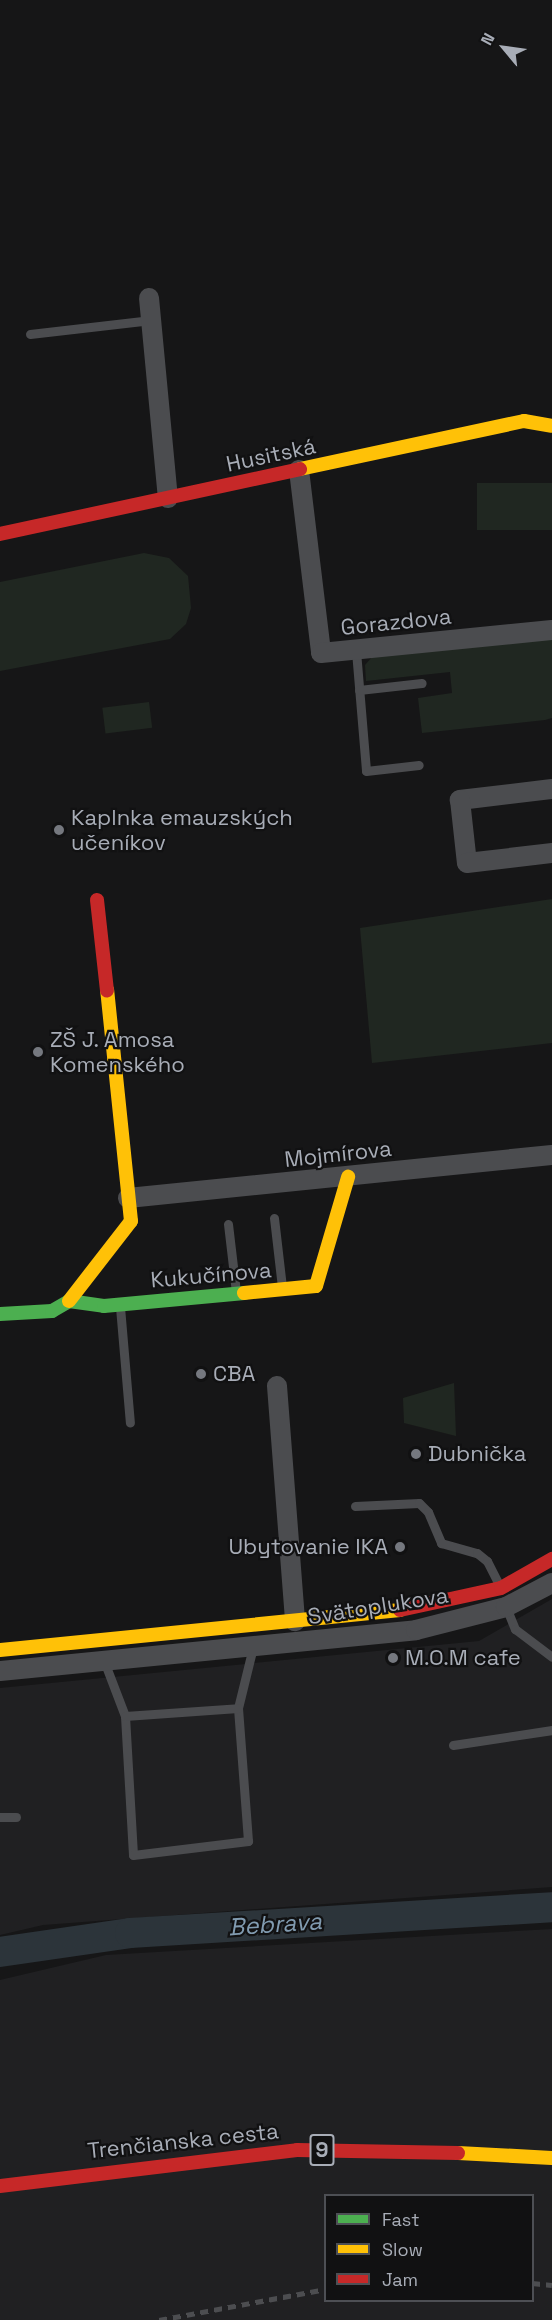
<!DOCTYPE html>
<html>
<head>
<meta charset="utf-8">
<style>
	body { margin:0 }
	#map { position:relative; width:552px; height:2320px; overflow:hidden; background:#161617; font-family:"Space Grotesk",sans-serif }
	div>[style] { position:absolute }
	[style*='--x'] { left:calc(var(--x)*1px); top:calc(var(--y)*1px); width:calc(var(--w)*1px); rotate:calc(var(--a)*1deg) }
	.built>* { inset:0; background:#202022 }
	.green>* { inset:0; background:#202721; transform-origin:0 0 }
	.river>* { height:30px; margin:-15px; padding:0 15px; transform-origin:15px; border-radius:15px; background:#2c343a }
	.lane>* { height:9px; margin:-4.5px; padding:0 4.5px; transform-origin:4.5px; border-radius:4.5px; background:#4b4c4f }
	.street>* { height:20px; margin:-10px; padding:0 10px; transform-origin:10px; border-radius:10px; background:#4b4c4f }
	.fast>* { height:14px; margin:-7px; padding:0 7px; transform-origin:7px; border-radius:7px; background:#4caf50 }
	.slow>* { height:14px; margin:-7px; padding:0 7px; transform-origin:7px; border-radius:7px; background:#ffc107 }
	.jam>* { height:14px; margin:-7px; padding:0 7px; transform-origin:7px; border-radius:7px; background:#c62828 }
	.rail>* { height:4.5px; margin-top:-2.25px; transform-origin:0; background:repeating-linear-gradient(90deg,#4c4d50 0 8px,transparent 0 14px) }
	.dots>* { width:16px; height:16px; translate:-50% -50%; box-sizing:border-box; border:3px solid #111112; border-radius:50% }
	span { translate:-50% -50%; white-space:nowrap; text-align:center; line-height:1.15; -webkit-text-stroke:4.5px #111112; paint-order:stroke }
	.shield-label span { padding:2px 4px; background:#111112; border:2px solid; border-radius:4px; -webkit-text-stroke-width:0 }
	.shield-label { font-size:21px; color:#a8adb7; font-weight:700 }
	.street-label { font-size:22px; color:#a8adb7 }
	.poi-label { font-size:22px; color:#a8adb7 }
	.left { translate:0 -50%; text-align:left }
	.right { translate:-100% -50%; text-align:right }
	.water-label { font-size:24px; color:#819bb0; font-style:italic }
	.legend { position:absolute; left:324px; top:2194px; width:210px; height:108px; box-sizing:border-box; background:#111112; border:2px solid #4d4f54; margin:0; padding:8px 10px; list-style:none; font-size:18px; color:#a8adb7 }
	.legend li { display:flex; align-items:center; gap:12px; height:30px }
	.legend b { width:30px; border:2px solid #4d4f54 }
	.north { position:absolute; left:474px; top:18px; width:60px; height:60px; -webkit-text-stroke:4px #111112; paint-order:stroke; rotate:299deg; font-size:16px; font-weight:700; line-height:24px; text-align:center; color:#a8adb7 }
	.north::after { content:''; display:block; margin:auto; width:21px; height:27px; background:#a8adb7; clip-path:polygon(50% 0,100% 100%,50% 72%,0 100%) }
</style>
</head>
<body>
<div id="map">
	<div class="built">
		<i style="clip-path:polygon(552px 1599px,552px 1887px,43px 1925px,0 1935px,0 1688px,479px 1641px)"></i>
		<i style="clip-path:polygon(evenodd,552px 1929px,552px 2320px,0 2320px,0 1980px,106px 1955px,552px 1929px,326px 2196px,532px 2196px,532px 2300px,326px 2300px,326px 2196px)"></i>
	</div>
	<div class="green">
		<i style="left:552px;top:483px;width:47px;height:75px;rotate:90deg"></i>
		<i style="clip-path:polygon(144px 553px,169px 558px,188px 576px,191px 608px,186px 624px,170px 639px,0 671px,0 582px)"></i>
		<i style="clip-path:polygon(552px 639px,552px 718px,545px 720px,422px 733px,418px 698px,452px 693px,450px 672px,366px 681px,365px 665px,372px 657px)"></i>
		<i style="left:149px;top:702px;width:26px;height:47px;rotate:83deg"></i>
		<i style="clip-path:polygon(552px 899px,552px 1043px,372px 1063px,360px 928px)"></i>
		<i style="clip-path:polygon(454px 1383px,456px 1436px,404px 1423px,403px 1398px)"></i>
	</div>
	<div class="river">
		<i style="--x:0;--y:1952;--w:131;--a:-8.3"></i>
		<i style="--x:130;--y:1933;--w:423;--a:-3.5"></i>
	</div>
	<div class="lane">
		<i style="--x:30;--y:334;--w:122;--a:-6.6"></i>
		<i style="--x:356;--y:651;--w:120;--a:85.2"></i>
		<i style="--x:366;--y:771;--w:53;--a:-6.5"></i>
		<i style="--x:359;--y:690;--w:63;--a:-6.3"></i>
		<i style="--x:274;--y:1218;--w:69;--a:83.4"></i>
		<i style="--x:228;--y:1224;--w:68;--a:83.3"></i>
		<i style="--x:120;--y:1307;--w:116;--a:85.1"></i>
		<i style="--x:355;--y:1506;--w:64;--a:-2.7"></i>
		<i style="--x:419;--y:1503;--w:13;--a:45"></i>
		<i style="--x:428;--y:1512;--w:34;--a:67"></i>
		<i style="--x:441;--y:1543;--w:37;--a:16"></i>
		<i style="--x:477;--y:1553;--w:13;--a:39"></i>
		<i style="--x:487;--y:1561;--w:28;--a:63"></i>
		<i style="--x:506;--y:1607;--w:24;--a:68"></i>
		<i style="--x:515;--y:1629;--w:46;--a:37.1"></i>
		<i style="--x:104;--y:1661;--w:59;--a:69.1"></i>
		<i style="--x:125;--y:1716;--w:139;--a:86.7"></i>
		<i style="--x:133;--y:1855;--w:116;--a:-6.9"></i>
		<i style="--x:248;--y:1841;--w:133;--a:-94.3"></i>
		<i style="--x:238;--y:1708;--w:63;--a:-76.2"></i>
		<i style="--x:125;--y:1716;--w:113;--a:-4"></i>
		<i style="--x:453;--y:1745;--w:100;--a:-8.6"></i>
		<i style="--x:0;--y:1817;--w:16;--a:0"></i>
	</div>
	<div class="street">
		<i style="--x:149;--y:298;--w:201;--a:84.6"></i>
		<i style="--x:299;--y:470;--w:184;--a:83.1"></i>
		<i style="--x:321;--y:653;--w:232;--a:-5.7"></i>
		<i style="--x:552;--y:789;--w:93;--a:173.2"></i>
		<i style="--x:460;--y:800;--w:63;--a:83.7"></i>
		<i style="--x:467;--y:863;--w:86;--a:-6.7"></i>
		<i style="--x:128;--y:1198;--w:426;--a:-5.8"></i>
		<i style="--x:277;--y:1386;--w:236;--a:85.6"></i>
		<i style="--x:0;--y:1671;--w:418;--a:-5.6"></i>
		<i style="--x:416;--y:1630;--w:93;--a:-14.3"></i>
		<i style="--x:506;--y:1607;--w:52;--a:-27.6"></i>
	</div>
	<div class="fast">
		<i style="--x:0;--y:1314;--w:52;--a:-3.3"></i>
		<i style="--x:52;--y:1311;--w:20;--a:-30"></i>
		<i style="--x:69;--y:1301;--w:35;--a:8"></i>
		<i style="--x:104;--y:1306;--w:141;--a:-5.3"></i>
	</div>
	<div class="slow">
		<i style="--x:300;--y:469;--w:229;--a:-12.1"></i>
		<i style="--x:524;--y:421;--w:28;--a:10"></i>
		<i style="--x:244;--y:1293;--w:72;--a:-5.6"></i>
		<i style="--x:316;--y:1286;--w:114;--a:-73.6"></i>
		<i style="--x:69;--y:1301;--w:101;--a:-52.2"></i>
		<i style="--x:131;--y:1221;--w:232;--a:-95.9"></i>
		<i style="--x:0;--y:1650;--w:402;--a:-5.7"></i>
		<i style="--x:458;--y:2153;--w:94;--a:3"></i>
	</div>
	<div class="jam">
		<i style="--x:0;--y:534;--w:307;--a:-12.2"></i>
		<i style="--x:97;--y:900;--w:91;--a:83.7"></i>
		<i style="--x:400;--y:1610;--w:103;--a:-12.3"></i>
		<i style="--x:501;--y:1588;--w:59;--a:-29.6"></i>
		<i style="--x:0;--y:2186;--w:299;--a:-6.9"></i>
		<i style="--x:297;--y:2150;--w:161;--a:1.1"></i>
	</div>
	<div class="rail">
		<i style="--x:532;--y:2283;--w:20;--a:6"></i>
		<i style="--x:159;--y:2320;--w:170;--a:-10.5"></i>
	</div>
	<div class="dots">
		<i style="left:59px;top:830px;background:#75787f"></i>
		<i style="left:38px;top:1052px;background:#75787f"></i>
		<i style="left:201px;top:1374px;background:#75787f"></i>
		<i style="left:416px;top:1454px;background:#75787f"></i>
		<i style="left:400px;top:1547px;background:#75787f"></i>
		<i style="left:393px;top:1658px;background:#75787f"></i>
	</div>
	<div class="shield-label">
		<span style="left:322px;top:2150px">9</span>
	</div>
	<div class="street-label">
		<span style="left:271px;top:455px;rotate:-12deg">Husitská</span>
		<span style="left:396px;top:622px;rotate:-6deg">Gorazdova</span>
		<span style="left:338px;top:1154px;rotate:-6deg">Mojmírova</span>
		<span style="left:211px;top:1275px;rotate:-5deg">Kukučínova</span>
		<span style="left:378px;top:1606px;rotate:-9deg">Svätoplukova</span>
		<span style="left:183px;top:2141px;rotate:-6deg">Trenčianska cesta</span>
	</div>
	<div class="poi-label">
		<span class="left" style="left:71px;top:830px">Kaplnka emauzských<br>učeníkov</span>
		<span class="left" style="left:50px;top:1052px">ZŠ J. Amosa<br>Komenského</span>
		<span class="left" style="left:213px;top:1374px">CBA</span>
		<span class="left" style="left:428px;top:1454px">Dubnička</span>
		<span class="right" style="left:388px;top:1547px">Ubytovanie IKA</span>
		<span class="left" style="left:405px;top:1658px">M.O.M cafe</span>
	</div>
	<div class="water-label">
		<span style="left:275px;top:1924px;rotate:-4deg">Bebrava</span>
	</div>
	<ul class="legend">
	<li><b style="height:8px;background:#4caf50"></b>Fast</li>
	<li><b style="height:8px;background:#ffc107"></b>Slow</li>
	<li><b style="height:8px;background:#c62828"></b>Jam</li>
	</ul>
	<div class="north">N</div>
</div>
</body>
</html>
